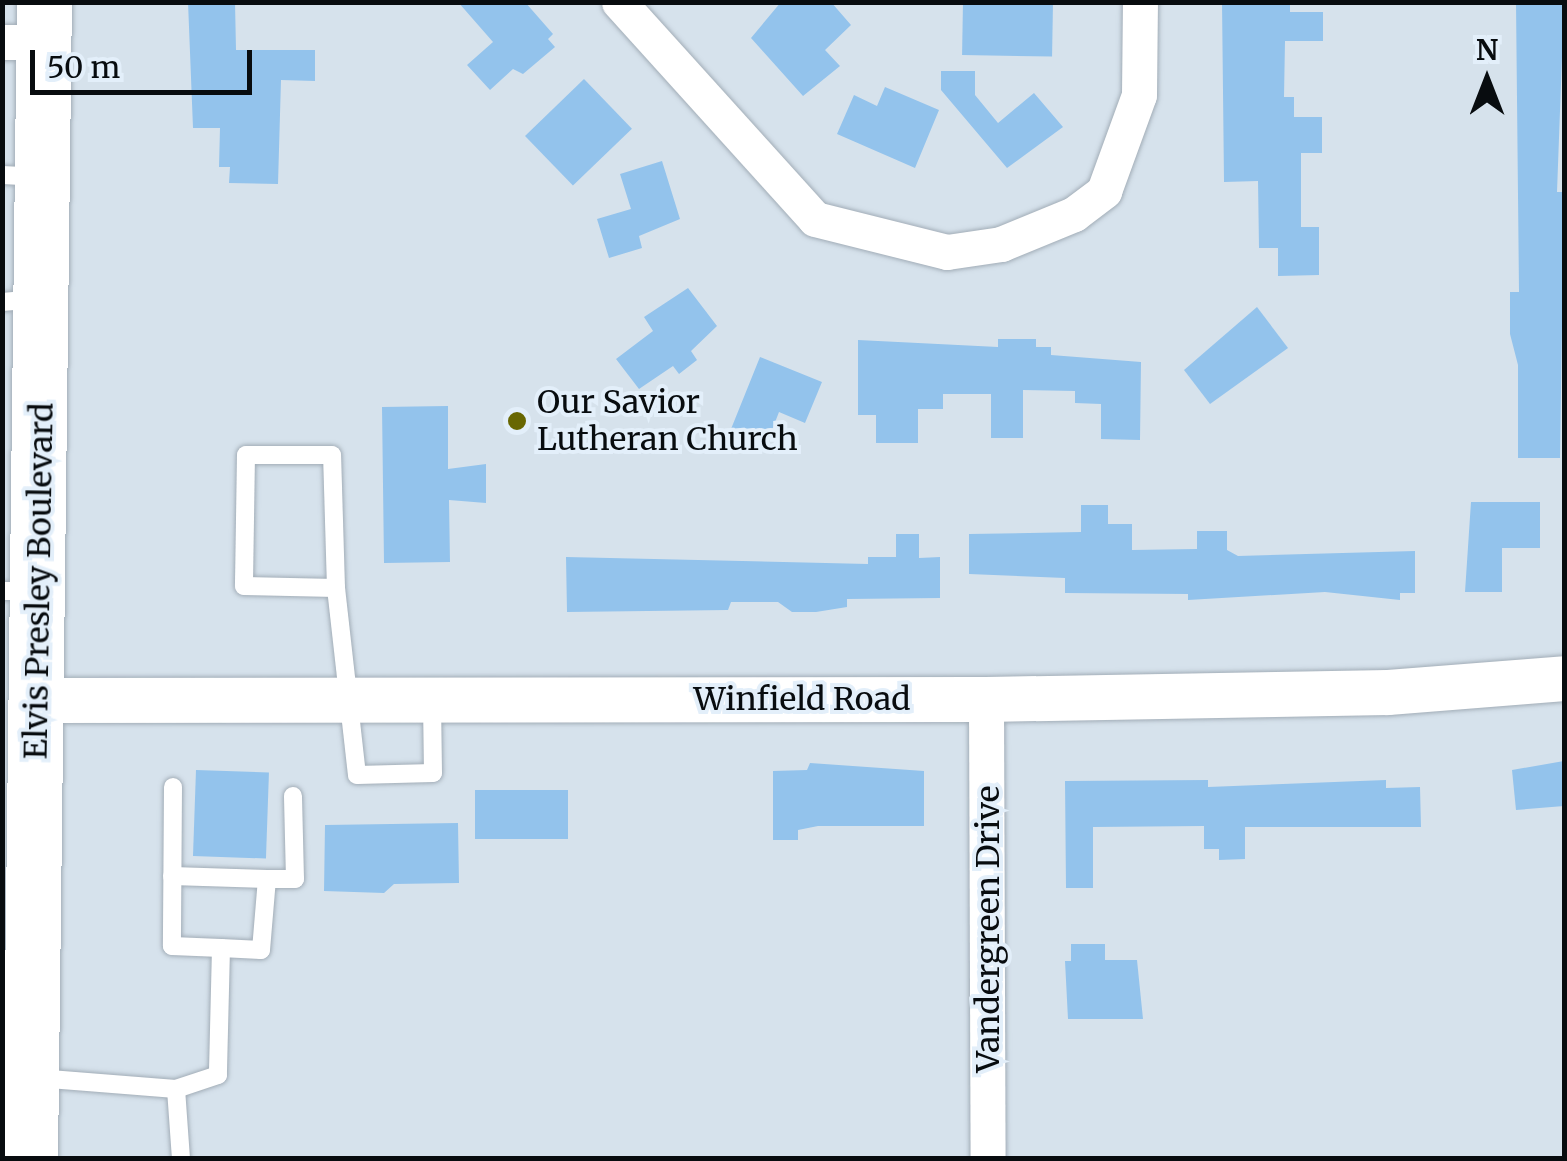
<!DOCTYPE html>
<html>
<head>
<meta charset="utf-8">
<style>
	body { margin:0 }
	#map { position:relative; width:1567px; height:1161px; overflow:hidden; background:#d6e2ec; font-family:Merriweather,serif }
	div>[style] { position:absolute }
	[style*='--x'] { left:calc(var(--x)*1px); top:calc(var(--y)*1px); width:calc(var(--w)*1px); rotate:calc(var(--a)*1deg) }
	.building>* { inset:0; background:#93c3ec; transform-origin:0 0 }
	.roads { filter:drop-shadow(0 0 2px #a2adb7) drop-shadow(0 0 2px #a2adb7) }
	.service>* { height:18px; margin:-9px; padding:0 9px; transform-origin:9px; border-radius:9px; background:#fff }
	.minor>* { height:35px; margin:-17.5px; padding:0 17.5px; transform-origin:17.5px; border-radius:17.5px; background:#fff }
	.tertiary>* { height:45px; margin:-22.5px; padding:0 22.5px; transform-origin:22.5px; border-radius:22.5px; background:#fff }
	.primary>* { height:55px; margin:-27.5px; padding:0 27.5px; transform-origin:27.5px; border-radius:27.5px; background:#fff }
	.dots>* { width:28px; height:28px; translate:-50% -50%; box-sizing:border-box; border:5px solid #e3effa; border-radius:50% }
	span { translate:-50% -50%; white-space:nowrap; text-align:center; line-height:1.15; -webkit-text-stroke:8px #e3effa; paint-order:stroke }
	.poi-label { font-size:32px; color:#080c0f }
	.left { translate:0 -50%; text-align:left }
	.street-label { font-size:32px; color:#080c0f }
	.frame { position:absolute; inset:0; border:5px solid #080c0f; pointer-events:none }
	.north { position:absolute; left:1437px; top:30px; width:100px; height:100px; -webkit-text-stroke:8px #e3effa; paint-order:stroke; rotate:0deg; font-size:28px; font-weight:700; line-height:40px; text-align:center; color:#080c0f }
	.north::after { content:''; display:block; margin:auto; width:35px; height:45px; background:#080c0f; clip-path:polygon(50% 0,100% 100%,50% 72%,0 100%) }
	.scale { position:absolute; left:30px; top:50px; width:222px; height:45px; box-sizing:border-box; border:5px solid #080c0f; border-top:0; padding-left:12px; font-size:30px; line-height:35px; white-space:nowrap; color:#080c0f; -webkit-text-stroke:8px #e3effa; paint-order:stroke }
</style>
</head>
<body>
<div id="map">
	<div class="building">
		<i style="clip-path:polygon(188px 2px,235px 2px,236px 50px,315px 50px,315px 81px,281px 80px,278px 184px,229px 183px,230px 167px,219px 167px,220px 128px,193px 128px)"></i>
		<i style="clip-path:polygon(458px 2px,525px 2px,553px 34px,548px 39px,555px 47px,523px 74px,513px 69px,490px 90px,467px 65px,493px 42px)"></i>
		<i style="clip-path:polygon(781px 2px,831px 2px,851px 25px,825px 50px,840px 66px,803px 96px,751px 38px)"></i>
		<i style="left:963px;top:2px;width:90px;height:53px;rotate:1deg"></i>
		<i style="clip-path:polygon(1222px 2px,1290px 2px,1290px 12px,1323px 12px,1323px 41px,1285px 41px,1284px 97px,1294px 97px,1294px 117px,1322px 117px,1322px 153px,1301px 153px,1301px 227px,1319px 227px,1319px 275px,1278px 276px,1278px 248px,1259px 248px,1258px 181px,1224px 182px)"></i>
		<i style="clip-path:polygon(1516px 3px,1564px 3px,1557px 192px,1564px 192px,1560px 458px,1518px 458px,1518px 365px,1510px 334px,1510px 292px,1519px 292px)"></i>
		<i style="clip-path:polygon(941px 71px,975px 71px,975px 95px,998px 123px,1034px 93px,1063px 127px,1007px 168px,941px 90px)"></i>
		<i style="left:584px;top:79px;width:69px;height:82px;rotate:46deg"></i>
		<i style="clip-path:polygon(885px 87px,939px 110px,915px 168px,837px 134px,854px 95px,877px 106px)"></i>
		<i style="clip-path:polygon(662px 161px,680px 219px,639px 236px,642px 248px,609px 258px,597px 219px,631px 209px,620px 174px)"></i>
		<i style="clip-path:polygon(688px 288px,717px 326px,691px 351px,697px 360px,679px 374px,673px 366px,639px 389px,616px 359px,653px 331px,644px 317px)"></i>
		<i style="clip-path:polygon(1257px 307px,1288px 348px,1210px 404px,1184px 370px)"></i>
		<i style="clip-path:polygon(998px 339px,1036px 339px,1036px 347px,1051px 347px,1051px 355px,1141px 362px,1140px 440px,1101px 439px,1101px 404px,1075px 403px,1075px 391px,1023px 390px,1023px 438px,991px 438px,991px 394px,943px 394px,943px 409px,918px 409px,918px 443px,876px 443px,876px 415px,858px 415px,858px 340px,998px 347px)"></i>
		<i style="clip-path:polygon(760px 357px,822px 382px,805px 423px,779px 412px,767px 443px,731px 429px)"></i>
		<i style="clip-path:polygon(448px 406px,448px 469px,486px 464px,486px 503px,449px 500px,450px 562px,384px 563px,382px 407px)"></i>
		<i style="clip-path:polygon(1471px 502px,1540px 502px,1540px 548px,1502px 548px,1502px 592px,1465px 592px)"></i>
		<i style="clip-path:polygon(1081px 505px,1108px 505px,1108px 524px,1132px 524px,1132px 550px,1197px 549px,1197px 531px,1227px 531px,1227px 550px,1238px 556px,1415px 551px,1415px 593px,1400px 593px,1400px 600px,1325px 592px,1188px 600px,1188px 594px,1065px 593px,1065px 578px,969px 574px,969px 534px,1081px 532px)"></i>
		<i style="clip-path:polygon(896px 534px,919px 534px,919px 558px,940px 557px,940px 598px,847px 599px,847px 607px,816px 612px,792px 612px,778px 602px,731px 602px,728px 610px,567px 612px,566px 557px,868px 564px,868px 557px,896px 557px)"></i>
		<i style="clip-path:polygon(1564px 761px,1564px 806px,1516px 810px,1512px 770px)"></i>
		<i style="clip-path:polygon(810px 763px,924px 771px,924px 826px,818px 826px,798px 830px,798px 840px,773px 840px,773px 771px,807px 770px)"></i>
		<i style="left:196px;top:770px;width:73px;height:86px;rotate:2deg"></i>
		<i style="clip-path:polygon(1208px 780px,1208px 787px,1386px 780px,1386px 788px,1420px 787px,1421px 827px,1245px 827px,1245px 859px,1219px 860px,1219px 849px,1204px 849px,1204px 826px,1093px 827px,1093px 888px,1066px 888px,1065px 781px)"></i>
		<i style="left:475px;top:790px;width:93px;height:49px"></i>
		<i style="clip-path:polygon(458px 823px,459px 883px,394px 884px,384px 893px,324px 891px,325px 825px)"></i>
		<i style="clip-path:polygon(1071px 944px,1105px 944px,1105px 960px,1137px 960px,1143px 1019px,1068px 1019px,1065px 961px,1071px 961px)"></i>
	</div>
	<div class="roads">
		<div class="service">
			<i style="--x:2;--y:175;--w:35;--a:3"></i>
			<i style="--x:2;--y:302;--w:35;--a:-5"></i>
			<i style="--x:336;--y:588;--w:133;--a:-91.7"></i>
			<i style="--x:332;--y:455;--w:86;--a:180"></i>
			<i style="--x:246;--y:455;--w:131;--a:90.9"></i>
			<i style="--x:244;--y:586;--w:92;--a:1.2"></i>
			<i style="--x:336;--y:588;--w:188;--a:83.6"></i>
			<i style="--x:357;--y:775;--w:76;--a:-1.5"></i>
			<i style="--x:433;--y:773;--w:73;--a:-90.8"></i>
			<i style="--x:2;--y:591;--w:32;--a:0"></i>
			<i style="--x:173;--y:787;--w:159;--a:90.4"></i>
			<i style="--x:172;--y:946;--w:49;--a:2.3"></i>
			<i style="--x:221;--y:948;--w:127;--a:91.4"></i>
			<i style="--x:218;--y:1075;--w:44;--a:161.6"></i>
			<i style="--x:172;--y:876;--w:95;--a:1.8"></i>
			<i style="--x:221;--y:948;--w:40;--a:2.9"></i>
			<i style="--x:261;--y:950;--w:71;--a:-85.2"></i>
			<i style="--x:267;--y:879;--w:28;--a:0"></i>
			<i style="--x:295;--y:879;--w:83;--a:-91.4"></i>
			<i style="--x:37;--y:1078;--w:139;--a:4.5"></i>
			<i style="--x:176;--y:1089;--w:69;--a:85.9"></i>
		</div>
		<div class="minor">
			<i style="--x:619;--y:2;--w:292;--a:47.9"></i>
			<i style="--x:815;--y:219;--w:136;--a:14"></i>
			<i style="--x:947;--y:252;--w:55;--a:-8.4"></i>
			<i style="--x:1001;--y:244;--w:79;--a:-22.3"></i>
			<i style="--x:1074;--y:214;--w:38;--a:-37"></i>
			<i style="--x:1104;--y:191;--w:102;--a:-70"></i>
			<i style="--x:1139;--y:95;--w:93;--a:-89.4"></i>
			<i style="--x:2;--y:42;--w:42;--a:1.4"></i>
			<i style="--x:986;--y:699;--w:459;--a:89.8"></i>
		</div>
		<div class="tertiary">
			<i style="--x:38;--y:700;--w:948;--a:-0.06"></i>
			<i style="--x:986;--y:699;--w:402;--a:-1"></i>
			<i style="--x:1388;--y:692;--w:177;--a:-4.5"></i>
		</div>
		<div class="primary">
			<i style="--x:30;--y:1158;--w:1156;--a:-89.31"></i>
		</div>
	</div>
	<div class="dots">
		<i style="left:517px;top:421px;background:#686702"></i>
	</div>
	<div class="poi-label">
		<span class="left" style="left:537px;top:421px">Our Savior<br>Lutheran Church</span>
	</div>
	<div class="street-label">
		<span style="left:39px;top:581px;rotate:-89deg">Elvis Presley Boulevard</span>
		<span style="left:802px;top:699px">Winfield Road</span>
		<span style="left:988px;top:929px;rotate:-90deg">Vandergreen Drive</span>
	</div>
	<div class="frame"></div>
	<div class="north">N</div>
	<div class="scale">50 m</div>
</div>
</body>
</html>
